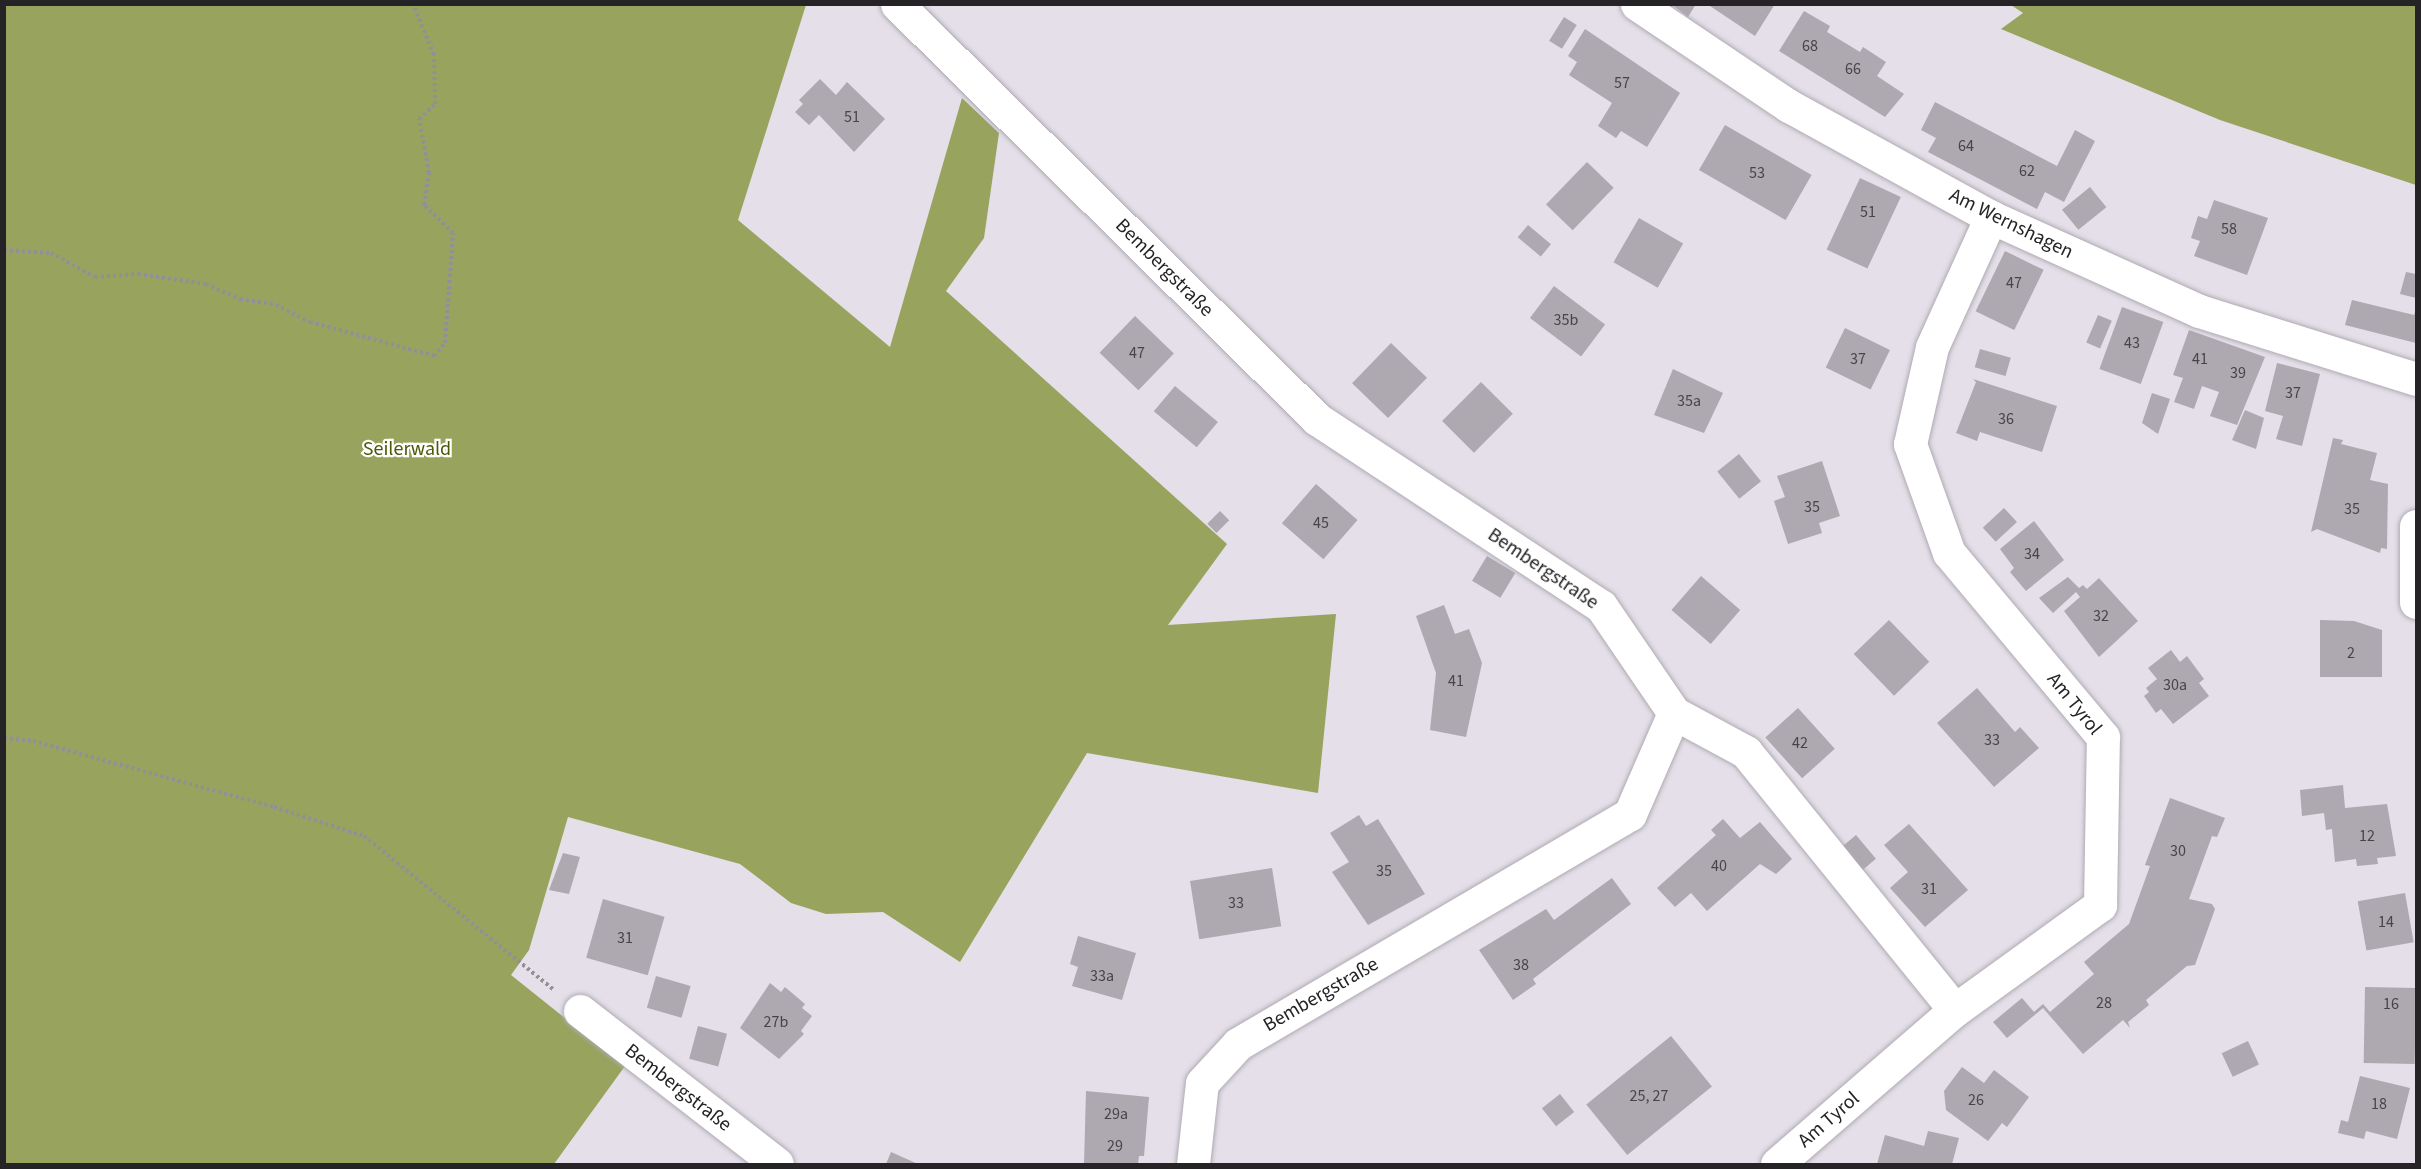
<!DOCTYPE html>
<html>
<head>
<meta charset="utf-8">
<style>
	body { margin:0 }
	#map { position:relative; width:2421px; height:1169px; overflow:hidden; background:#e4dfe8; font-family:"Source Sans 3",sans-serif }
	div>[style] { position:absolute }
	[style*='--x'] { left:calc(var(--x)*1px); top:calc(var(--y)*1px); width:calc(var(--w)*1px); rotate:calc(var(--a)*1deg) }
	.forest>* { inset:0; background:#98a35e }
	.building>* { inset:0; background:#aea8b0; transform-origin:0 0 }
	.path>* { height:4px; margin-top:-2px; transform-origin:0; background:repeating-linear-gradient(90deg,#938f96 0 3px,transparent 0 6px) }
	.roads { filter:drop-shadow(0 0 2px #afaab3) drop-shadow(0 0 2px #afaab3) }
	.minor>* { height:33px; margin:-16.5px; padding:0 16.5px; transform-origin:16.5px; border-radius:16.5px; background:#fff }
	span { translate:-50% -50%; white-space:nowrap; text-align:center; line-height:1.15; -webkit-text-stroke:4.5px #fff; paint-order:stroke }
	.number-label { font-size:16px; color:#474448 }
	.number-label span { -webkit-text-stroke-width:0 }
	.street-label { font-size:20px; color:#252326 }
	.park-label { font-size:20px; color:#4f5804 }
	.frame { position:absolute; inset:0; border:6px solid #252326; pointer-events:none }
</style>
</head>
<body>
<div id="map">
	<div class="forest">
		<i style="clip-path:polygon(5px 5px,806px 5px,738px 220px,890px 347px,962px 98px,999px 133px,984px 238px,946px 291px,1227px 544px,1168px 625px,1336px 614px,1318px 793px,1087px 753px,960px 962px,883px 912px,826px 914px,791px 903px,740px 864px,568px 817px,529px 950px,511px 975px,625px 1066px,554px 1164px,5px 1164px)"></i>
		<i style="clip-path:polygon(2011px 5px,2416px 5px,2416px 185px,2220px 120px,2001px 29px,2023px 13px)"></i>
	</div>
	<div class="building">
		<i style="clip-path:polygon(1671px 4px,1696px 4px,1688px 17px)"></i>
		<i style="clip-path:polygon(1707px 4px,1775px 4px,1755px 36px)"></i>
		<i style="clip-path:polygon(1804px 11px,1830px 26px,1827px 32px,1860px 52px,1863px 47px,1886px 62px,1877px 76px,1904px 94px,1885px 117px,1779px 51px)"></i>
		<i style="left:1564px;top:17px;width:15px;height:28px;rotate:32deg"></i>
		<i style="clip-path:polygon(1585px 29px,1680px 93px,1647px 147px,1621px 131px,1616px 138px,1598px 126px,1612px 103px,1569px 75px,1577px 62px,1568px 56px)"></i>
		<i style="clip-path:polygon(820px 79px,836px 95px,847px 82px,885px 119px,854px 152px,819px 115px,809px 125px,795px 112px,803px 104px,799px 100px)"></i>
		<i style="clip-path:polygon(1935px 102px,2057px 166px,2075px 130px,2095px 141px,2064px 202px,2045px 192px,2037px 209px,1928px 152px,1936px 138px,1921px 130px)"></i>
		<i style="left:1725px;top:125px;width:100px;height:52px;rotate:30deg"></i>
		<i style="left:1587px;top:162px;width:37px;height:59px;rotate:44deg"></i>
		<i style="left:1860px;top:178px;width:45px;height:79px;rotate:25deg"></i>
		<i style="left:2090px;top:187px;width:26px;height:36px;rotate:51deg"></i>
		<i style="clip-path:polygon(2214px 200px,2268px 218px,2247px 275px,2194px 256px,2200px 241px,2191px 238px,2198px 216px,2207px 219px)"></i>
		<i style="left:1639px;top:218px;width:51px;height:51px;rotate:30deg"></i>
		<i style="left:1528px;top:225px;width:30px;height:16px;rotate:40deg"></i>
		<i style="left:2005px;top:251px;width:43px;height:67px;rotate:26deg"></i>
		<i style="clip-path:polygon(2406px 272px,2416px 274px,2416px 298px,2400px 294px)"></i>
		<i style="left:1554px;top:286px;width:64px;height:40px;rotate:37deg"></i>
		<i style="clip-path:polygon(2352px 300px,2414px 315px,2416px 309px,2416px 343px,2345px 325px)"></i>
		<i style="left:2122px;top:307px;width:44px;height:66px;rotate:20deg"></i>
		<i style="left:2098px;top:315px;width:15px;height:30px;rotate:23deg"></i>
		<i style="left:1135px;top:316px;width:54px;height:51px;rotate:44deg"></i>
		<i style="left:1845px;top:328px;width:50px;height:44px;rotate:26deg"></i>
		<i style="clip-path:polygon(2189px 330px,2265px 357px,2237px 425px,2210px 416px,2219px 392px,2202px 386px,2194px 409px,2174px 402px,2183px 378px,2173px 375px)"></i>
		<i style="left:1391px;top:343px;width:50px;height:56px;rotate:44deg"></i>
		<i style="left:1980px;top:349px;width:32px;height:19px;rotate:16deg"></i>
		<i style="clip-path:polygon(2277px 363px,2320px 374px,2302px 446px,2276px 439px,2283px 416px,2265px 411px)"></i>
		<i style="clip-path:polygon(1673px 369px,1723px 393px,1704px 433px,1654px 415px)"></i>
		<i style="clip-path:polygon(1973px 379px,2057px 406px,2042px 452px,1980px 432px,1977px 441px,1956px 433px,1976px 382px)"></i>
		<i style="left:1481px;top:382px;width:45px;height:55px;rotate:45deg"></i>
		<i style="left:1175px;top:386px;width:56px;height:33px;rotate:40deg"></i>
		<i style="clip-path:polygon(2152px 393px,2170px 399px,2158px 434px,2142px 423px)"></i>
		<i style="clip-path:polygon(2245px 410px,2264px 418px,2256px 449px,2232px 440px)"></i>
		<i style="clip-path:polygon(2333px 438px,2343px 440px,2341px 444px,2377px 453px,2370px 480px,2388px 484px,2387px 549px,2381px 548px,2380px 553px,2317px 529px,2311px 532px)"></i>
		<i style="left:1739px;top:454px;width:35px;height:28px;rotate:51deg"></i>
		<i style="clip-path:polygon(1822px 461px,1840px 516px,1819px 523px,1822px 533px,1788px 544px,1774px 501px,1785px 497px,1777px 476px)"></i>
		<i style="left:1316px;top:484px;width:55px;height:52px;rotate:41deg"></i>
		<i style="left:2004px;top:508px;width:19px;height:29px;rotate:47deg"></i>
		<i style="left:1220px;top:511px;width:13px;height:18px;rotate:45deg"></i>
		<i style="clip-path:polygon(2034px 521px,2064px 560px,2026px 591px,2010px 572px,2014px 568px,2000px 549px)"></i>
		<i style="left:1487px;top:556px;width:33px;height:29px;rotate:31deg"></i>
		<i style="left:1701px;top:576px;width:52px;height:45px;rotate:41deg"></i>
		<i style="clip-path:polygon(2068px 577px,2079px 588px,2083px 585px,2087px 589px,2099px 578px,2138px 621px,2099px 657px,2064px 611px,2080px 597px,2076px 592px,2053px 613px,2039px 598px)"></i>
		<i style="clip-path:polygon(1444px 605px,1455px 634px,1469px 629px,1482px 663px,1466px 737px,1430px 730px,1436px 673px,1416px 616px)"></i>
		<i style="left:1889px;top:620px;width:58px;height:49px;rotate:46deg"></i>
		<i style="clip-path:polygon(2320px 620px,2354px 621px,2382px 630px,2382px 677px,2320px 677px)"></i>
		<i style="clip-path:polygon(2171px 650px,2180px 662px,2187px 656px,2204px 679px,2199px 683px,2209px 696px,2173px 724px,2161px 709px,2156px 713px,2144px 696px,2149px 692px,2146px 688px,2157px 679px,2148px 668px)"></i>
		<i style="clip-path:polygon(1977px 688px,2015px 732px,2020px 727px,2039px 748px,1994px 787px,1937px 723px)"></i>
		<i style="left:1798px;top:708px;width:55px;height:44px;rotate:48deg"></i>
		<i style="clip-path:polygon(2343px 785px,2345px 808px,2387px 804px,2396px 856px,2377px 858px,2378px 864px,2357px 866px,2356px 859px,2335px 862px,2332px 829px,2326px 830px,2324px 813px,2302px 816px,2300px 790px)"></i>
		<i style="clip-path:polygon(2170px 798px,2225px 818px,2217px 837px,2212px 836px,2189px 899px,2212px 904px,2215px 909px,2195px 965px,2187px 966px,2146px 1000px,2149px 1005px,2128px 1022px,2130px 1028px,2123px 1020px,2083px 1054px,2043px 1008px,2007px 1038px,1993px 1022px,2022px 998px,2034px 1012px,2043px 1004px,2050px 1012px,2094px 974px,2084px 962px,2129px 924px,2150px 866px,2145px 865px)"></i>
		<i style="clip-path:polygon(1359px 815px,1366px 826px,1378px 819px,1425px 894px,1368px 925px,1332px 872px,1349px 862px,1330px 833px)"></i>
		<i style="clip-path:polygon(1723px 819px,1740px 838px,1760px 822px,1792px 859px,1776px 874px,1760px 864px,1707px 911px,1691px 893px,1675px 907px,1657px 888px,1716px 835px,1711px 830px)"></i>
		<i style="clip-path:polygon(1909px 824px,1968px 890px,1925px 927px,1890px 888px,1908px 872px,1884px 845px)"></i>
		<i style="left:1856px;top:835px;width:31px;height:21px;rotate:50deg"></i>
		<i style="clip-path:polygon(563px 853px,580px 857px,569px 894px,549px 890px)"></i>
		<i style="left:1272px;top:868px;width:59px;height:83px;rotate:81deg"></i>
		<i style="clip-path:polygon(1612px 878px,1631px 904px,1533px 979px,1536px 984px,1513px 1000px,1479px 950px,1546px 909px,1554px 920px)"></i>
		<i style="left:2405px;top:893px;width:50px;height:48px;rotate:80deg"></i>
		<i style="left:603px;top:899px;width:64px;height:61px;rotate:16deg"></i>
		<i style="clip-path:polygon(1078px 936px,1136px 953px,1122px 1000px,1072px 986px,1078px 967px,1070px 964px)"></i>
		<i style="left:656px;top:976px;width:36px;height:33px;rotate:16deg"></i>
		<i style="clip-path:polygon(770px 983px,781px 992px,785px 987px,805px 1004px,802px 1008px,812px 1016px,801px 1031px,804px 1034px,779px 1059px,740px 1028px)"></i>
		<i style="left:2365px;top:987px;width:51px;height:76px;rotate:1deg"></i>
		<i style="left:698px;top:1026px;width:30px;height:34px;rotate:15deg"></i>
		<i style="left:1671px;top:1036px;width:65px;height:109px;rotate:51deg"></i>
		<i style="left:2248px;top:1041px;width:26px;height:29px;rotate:65deg"></i>
		<i style="clip-path:polygon(1962px 1067px,1984px 1083px,1994px 1070px,2029px 1097px,2007px 1127px,2002px 1123px,1988px 1141px,1946px 1110px,1944px 1091px)"></i>
		<i style="clip-path:polygon(2360px 1076px,2410px 1088px,2397px 1139px,2366px 1131px,2364px 1139px,2338px 1133px,2341px 1120px,2348px 1122px)"></i>
		<i style="clip-path:polygon(1086px 1091px,1149px 1097px,1144px 1156px,1139px 1156px,1138px 1164px,1084px 1164px)"></i>
		<i style="left:1560px;top:1094px;width:23px;height:23px;rotate:52deg"></i>
		<i style="clip-path:polygon(1928px 1131px,1959px 1138px,1952px 1164px,1877px 1164px,1885px 1135px,1924px 1146px)"></i>
		<i style="clip-path:polygon(891px 1152px,918px 1164px,886px 1164px)"></i>
	</div>
	<div class="path">
		<i style="--x:4;--y:250;--w:47;--a:3.7"></i>
		<i style="--x:51;--y:253;--w:50;--a:28.6"></i>
		<i style="--x:95;--y:277;--w:43;--a:-4"></i>
		<i style="--x:138;--y:274;--w:69;--a:8.4"></i>
		<i style="--x:206;--y:284;--w:37;--a:24"></i>
		<i style="--x:240;--y:299;--w:36;--a:9"></i>
		<i style="--x:276;--y:305;--w:38;--a:27"></i>
		<i style="--x:310;--y:322;--w:129;--a:15.3"></i>
		<i style="--x:434;--y:356;--w:17;--a:-50"></i>
		<i style="--x:445;--y:343;--w:110;--a:-85.8"></i>
		<i style="--x:453;--y:233;--w:40;--a:-136"></i>
		<i style="--x:424;--y:205;--w:32;--a:-81"></i>
		<i style="--x:429;--y:173;--w:55;--a:-100.5"></i>
		<i style="--x:419;--y:119;--w:22;--a:-43"></i>
		<i style="--x:435;--y:104;--w:49;--a:-91.2"></i>
		<i style="--x:434;--y:55;--w:55;--a:-112.4"></i>
		<i style="--x:4;--y:738;--w:29;--a:6"></i>
		<i style="--x:33;--y:741;--w:250;--a:15.3"></i>
		<i style="--x:274;--y:807;--w:95;--a:17.9"></i>
		<i style="--x:364;--y:836;--w:245;--a:39"></i>
	</div>
	<div class="roads">
		<div class="minor">
			<i style="--x:897;--y:4;--w:590;--a:44.66"></i>
			<i style="--x:1317;--y:419;--w:340;--a:33.4"></i>
			<i style="--x:1601;--y:606;--w:130;--a:55.7"></i>
			<i style="--x:1674;--y:713;--w:82;--a:28.4"></i>
			<i style="--x:1746;--y:752;--w:332;--a:51"></i>
			<i style="--x:1637;--y:4;--w:183;--a:33.9"></i>
			<i style="--x:1789;--y:106;--w:230;--a:28.8"></i>
			<i style="--x:1991;--y:217;--w:228;--a:24.3"></i>
			<i style="--x:2199;--y:311;--w:227;--a:17.4"></i>
			<i style="--x:2416;--y:526;--w:76;--a:90"></i>
			<i style="--x:580;--y:1011;--w:249;--a:37.8"></i>
			<i style="--x:1193;--y:1164;--w:81;--a:-83.7"></i>
			<i style="--x:1202;--y:1083;--w:53;--a:-47.3"></i>
			<i style="--x:1238;--y:1044;--w:454;--a:-30.4"></i>
			<i style="--x:1630;--y:814;--w:110;--a:-66.5"></i>
			<i style="--x:1777;--y:1164;--w:235;--a:-40.9"></i>
			<i style="--x:1955;--y:1010;--w:179;--a:-35.9"></i>
			<i style="--x:2100;--y:905;--w:168;--a:-89"></i>
			<i style="--x:2103;--y:737;--w:240;--a:-129.9"></i>
			<i style="--x:1949;--y:553;--w:116;--a:-109.7"></i>
			<i style="--x:1910;--y:444;--w:99;--a:-77.2"></i>
			<i style="--x:1932;--y:347;--w:143;--a:-65.6"></i>
		</div>
	</div>
	<div class="number-label">
		<span style="left:1810px;top:46px">68</span>
		<span style="left:1853px;top:69px">66</span>
		<span style="left:1622px;top:83px">57</span>
		<span style="left:852px;top:117px">51</span>
		<span style="left:1966px;top:146px">64</span>
		<span style="left:2027px;top:171px">62</span>
		<span style="left:1757px;top:173px">53</span>
		<span style="left:1868px;top:212px">51</span>
		<span style="left:2229px;top:229px">58</span>
		<span style="left:2014px;top:283px">47</span>
		<span style="left:1566px;top:320px">35b</span>
		<span style="left:2132px;top:343px">43</span>
		<span style="left:1137px;top:353px">47</span>
		<span style="left:1858px;top:359px">37</span>
		<span style="left:2200px;top:359px">41</span>
		<span style="left:2238px;top:373px">39</span>
		<span style="left:2293px;top:393px">37</span>
		<span style="left:1689px;top:401px">35a</span>
		<span style="left:2006px;top:419px">36</span>
		<span style="left:1812px;top:507px">35</span>
		<span style="left:2352px;top:509px">35</span>
		<span style="left:1321px;top:523px">45</span>
		<span style="left:2032px;top:554px">34</span>
		<span style="left:2101px;top:616px">32</span>
		<span style="left:2351px;top:653px">2</span>
		<span style="left:1456px;top:681px">41</span>
		<span style="left:2175px;top:685px">30a</span>
		<span style="left:1992px;top:740px">33</span>
		<span style="left:1800px;top:743px">42</span>
		<span style="left:2367px;top:836px">12</span>
		<span style="left:2178px;top:851px">30</span>
		<span style="left:1719px;top:866px">40</span>
		<span style="left:1384px;top:871px">35</span>
		<span style="left:1929px;top:889px">31</span>
		<span style="left:1236px;top:903px">33</span>
		<span style="left:2386px;top:922px">14</span>
		<span style="left:625px;top:938px">31</span>
		<span style="left:1521px;top:965px">38</span>
		<span style="left:1102px;top:976px">33a</span>
		<span style="left:2104px;top:1003px">28</span>
		<span style="left:2391px;top:1004px">16</span>
		<span style="left:776px;top:1022px">27b</span>
		<span style="left:1649px;top:1096px">25, 27</span>
		<span style="left:1976px;top:1100px">26</span>
		<span style="left:2379px;top:1104px">18</span>
		<span style="left:1116px;top:1114px">29a</span>
		<span style="left:1115px;top:1146px">29</span>
	</div>
	<div class="street-label">
		<span style="left:2011px;top:224px;rotate:26deg">Am Wernshagen</span>
		<span style="left:1164px;top:268px;rotate:45deg">Bembergstraße</span>
		<span style="left:1543px;top:569px;rotate:34deg">Bembergstraße</span>
		<span style="left:2074px;top:704px;rotate:51deg">Am Tyrol</span>
		<span style="left:1321px;top:995px;rotate:-30deg">Bembergstraße</span>
		<span style="left:678px;top:1088px;rotate:38deg">Bembergstraße</span>
		<span style="left:1829px;top:1120px;rotate:-41deg">Am Tyrol</span>
	</div>
	<div class="park-label">
		<span style="left:407px;top:449px">Seilerwald</span>
	</div>
	<div class="frame"></div>
</div>
</body>
</html>
